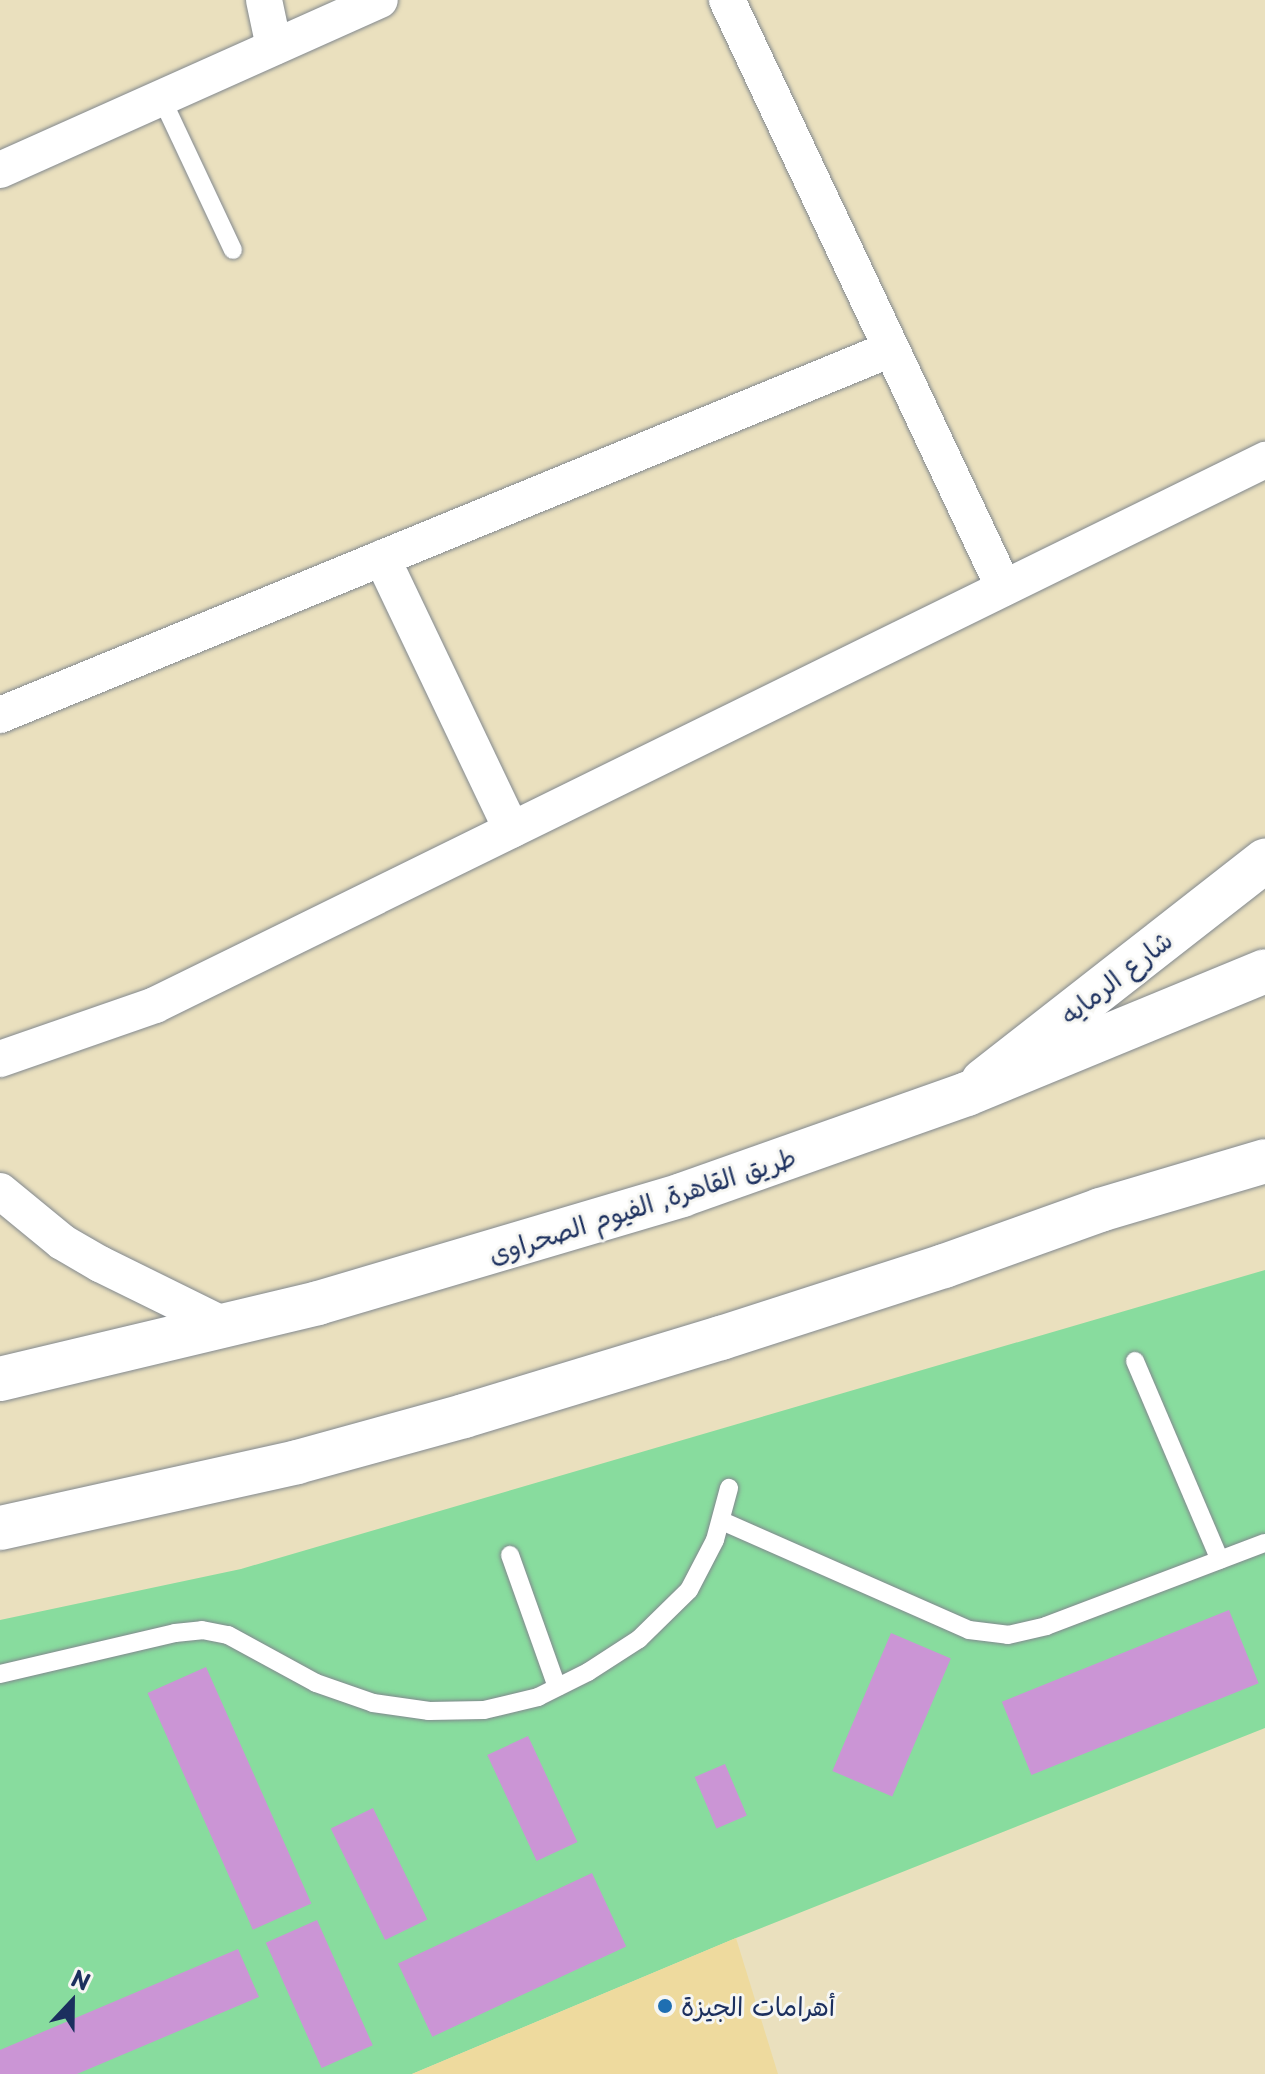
<!DOCTYPE html>
<html>
<head>
<meta charset="utf-8">
<style>
	body { margin:0 }
	#map { position:relative; width:1265px; height:2074px; overflow:hidden; background:#eae0be; font-family:"Playpen Sans","Playpen Sans Arabic",sans-serif }
	div>[style] { position:absolute }
	[style*='--x'] { left:calc(var(--x)*1px); top:calc(var(--y)*1px); width:calc(var(--w)*1px); rotate:calc(var(--a)*1deg) }
	.green>* { inset:0; background:#88dc9e }
	.sand>* { inset:0; background:#eeda9e }
	.building>* { inset:0; background:#cb95d5; transform-origin:0 0 }
	.roads { filter:drop-shadow(0 0 2px #82888e) drop-shadow(0 0 2px #82888e) }
	.lane>* { height:18px; margin:-9px; padding:0 9px; transform-origin:9px; border-radius:9px; background:#fff }
	.street>* { height:36px; margin:-18px; padding:0 18px; transform-origin:18px; border-radius:18px; background:#fff }
	.secondary>* { height:44px; margin:-22px; padding:0 22px; transform-origin:22px; border-radius:22px; background:#fff }
	.highway>* { height:44px; margin:-22px; padding:0 22px; transform-origin:22px; border-radius:22px; background:#fff }
	.dots>* { width:22px; height:22px; translate:-50% -50%; box-sizing:border-box; border:4px solid #f6f6f2; border-radius:50% }
	span { translate:-50% -50%; white-space:nowrap; text-align:center; line-height:1.15; -webkit-text-stroke:6px #f6f6f2; paint-order:stroke }
	.street-label { font-size:26px; color:#1b2f5e }
	.poi-label { font-size:26px; color:#1b2f5e }
	.left { translate:0 -50%; text-align:left }
	.north { position:absolute; left:32px; top:1962px; width:80px; height:80px; -webkit-text-stroke:6px #f6f6f2; paint-order:stroke; rotate:22deg; font-size:22px; font-weight:700; line-height:32px; text-align:center; color:#1b2f5e }
	.north::after { content:''; display:block; margin:auto; width:28px; height:36px; background:#1b2f5e; clip-path:polygon(50% 0,100% 100%,50% 72%,0 100%) }
</style>
</head>
<body>
<div id="map">
	<div class="green">
		<i style="clip-path:polygon(1265px 1270px,1265px 1728px,736px 1938px,412px 2074px,0 2074px,0 1620px,241px 1569px)"></i>
	</div>
	<div class="sand">
		<i style="clip-path:polygon(736px 1938px,778px 2074px,412px 2074px)"></i>
	</div>
	<div class="building">
		<i style="left:1229px;top:1610px;width:79px;height:245px;rotate:68deg"></i>
		<i style="left:891px;top:1633px;width:65px;height:150px;rotate:23deg"></i>
		<i style="left:206px;top:1667px;width:259px;height:64px;rotate:66deg"></i>
		<i style="left:528px;top:1736px;width:117px;height:45px;rotate:65deg"></i>
		<i style="left:725px;top:1764px;width:56px;height:33px;rotate:67deg"></i>
		<i style="left:373px;top:1808px;width:124px;height:47px;rotate:64deg"></i>
		<i style="left:592px;top:1873px;width:81px;height:214px;rotate:65deg"></i>
		<i style="left:317px;top:1920px;width:137px;height:56px;rotate:66deg"></i>
		<i style="clip-path:polygon(238px 1949px,259px 1997px,77px 2074px,0 2074px,0 2050px)"></i>
	</div>
	<div class="roads">
		<div class="lane">
			<i style="--x:161;--y:97;--w:169;--a:64.8"></i>
			<i style="--x:1135;--y:1361;--w:216;--a:66.9"></i>
			<i style="--x:722;--y:1521;--w:270;--a:23.8"></i>
			<i style="--x:969;--y:1630;--w:39;--a:7"></i>
			<i style="--x:1008;--y:1635;--w:39;--a:-13"></i>
			<i style="--x:1046;--y:1626;--w:234;--a:-20.8"></i>
			<i style="--x:510;--y:1555;--w:140;--a:70.4"></i>
			<i style="--x:0;--y:1674;--w:180;--a:-13.2"></i>
			<i style="--x:175;--y:1633;--w:27;--a:-6"></i>
			<i style="--x:202;--y:1630;--w:26;--a:11"></i>
			<i style="--x:228;--y:1635;--w:100;--a:28.6"></i>
			<i style="--x:316;--y:1683;--w:60;--a:19.3"></i>
			<i style="--x:373;--y:1703;--w:57;--a:8.1"></i>
			<i style="--x:429;--y:1711;--w:55;--a:-1"></i>
			<i style="--x:484;--y:1710;--w:56;--a:-13.5"></i>
			<i style="--x:538;--y:1697;--w:56;--a:-26.6"></i>
			<i style="--x:588;--y:1672;--w:61;--a:-32.9"></i>
			<i style="--x:639;--y:1639;--w:70;--a:-44.4"></i>
			<i style="--x:689;--y:1590;--w:56;--a:-62.5"></i>
			<i style="--x:715;--y:1540;--w:54;--a:-74.9"></i>
		</div>
		<div class="street">
			<i style="--x:264;--y:0;--w:48;--a:78"></i>
			<i style="--x:727;--y:0;--w:650;--a:64.78"></i>
			<i style="--x:0;--y:170;--w:416;--a:-24.1"></i>
			<i style="--x:382;--y:558;--w:301;--a:64.5"></i>
			<i style="--x:0;--y:715;--w:963;--a:-22.33"></i>
			<i style="--x:0;--y:1059;--w:164;--a:-19.2"></i>
			<i style="--x:155;--y:1005;--w:1237;--a:-26.15"></i>
			<i style="--x:0;--y:1191;--w:80;--a:39.4"></i>
			<i style="--x:62;--y:1242;--w:44;--a:30.1"></i>
			<i style="--x:100;--y:1264;--w:140;--a:26.2"></i>
		</div>
		<div class="secondary">
			<i style="--x:983;--y:1081;--w:358;--a:-38"></i>
		</div>
		<div class="highway">
			<i style="--x:0;--y:1379;--w:327;--a:-13.4"></i>
			<i style="--x:318;--y:1303;--w:380;--a:-16.5"></i>
			<i style="--x:682;--y:1195;--w:302;--a:-19.5"></i>
			<i style="--x:967;--y:1094;--w:322;--a:-22.4"></i>
			<i style="--x:0;--y:1528;--w:304;--a:-12.5"></i>
			<i style="--x:297;--y:1462;--w:173;--a:-15.4"></i>
			<i style="--x:464;--y:1416;--w:269;--a:-16.9"></i>
			<i style="--x:721;--y:1338;--w:234;--a:-17.9"></i>
			<i style="--x:944;--y:1266;--w:166;--a:-19.7"></i>
			<i style="--x:1100;--y:1210;--w:172;--a:-16.5"></i>
		</div>
	</div>
	<div class="dots">
		<i style="left:665px;top:2006px;background:#1f6fb2"></i>
	</div>
	<div class="street-label">
		<span style="left:1116px;top:977px;rotate:-38deg">شارع الرمايه</span>
		<span style="left:642px;top:1205px;rotate:-18deg">طريق القاهرة, الفيوم الصحراوى</span>
	</div>
	<div class="poi-label">
		<span class="left" style="left:681px;top:2006px">أهرامات الجيزة</span>
	</div>
	<div class="north">N</div>
</div>
</body>
</html>
